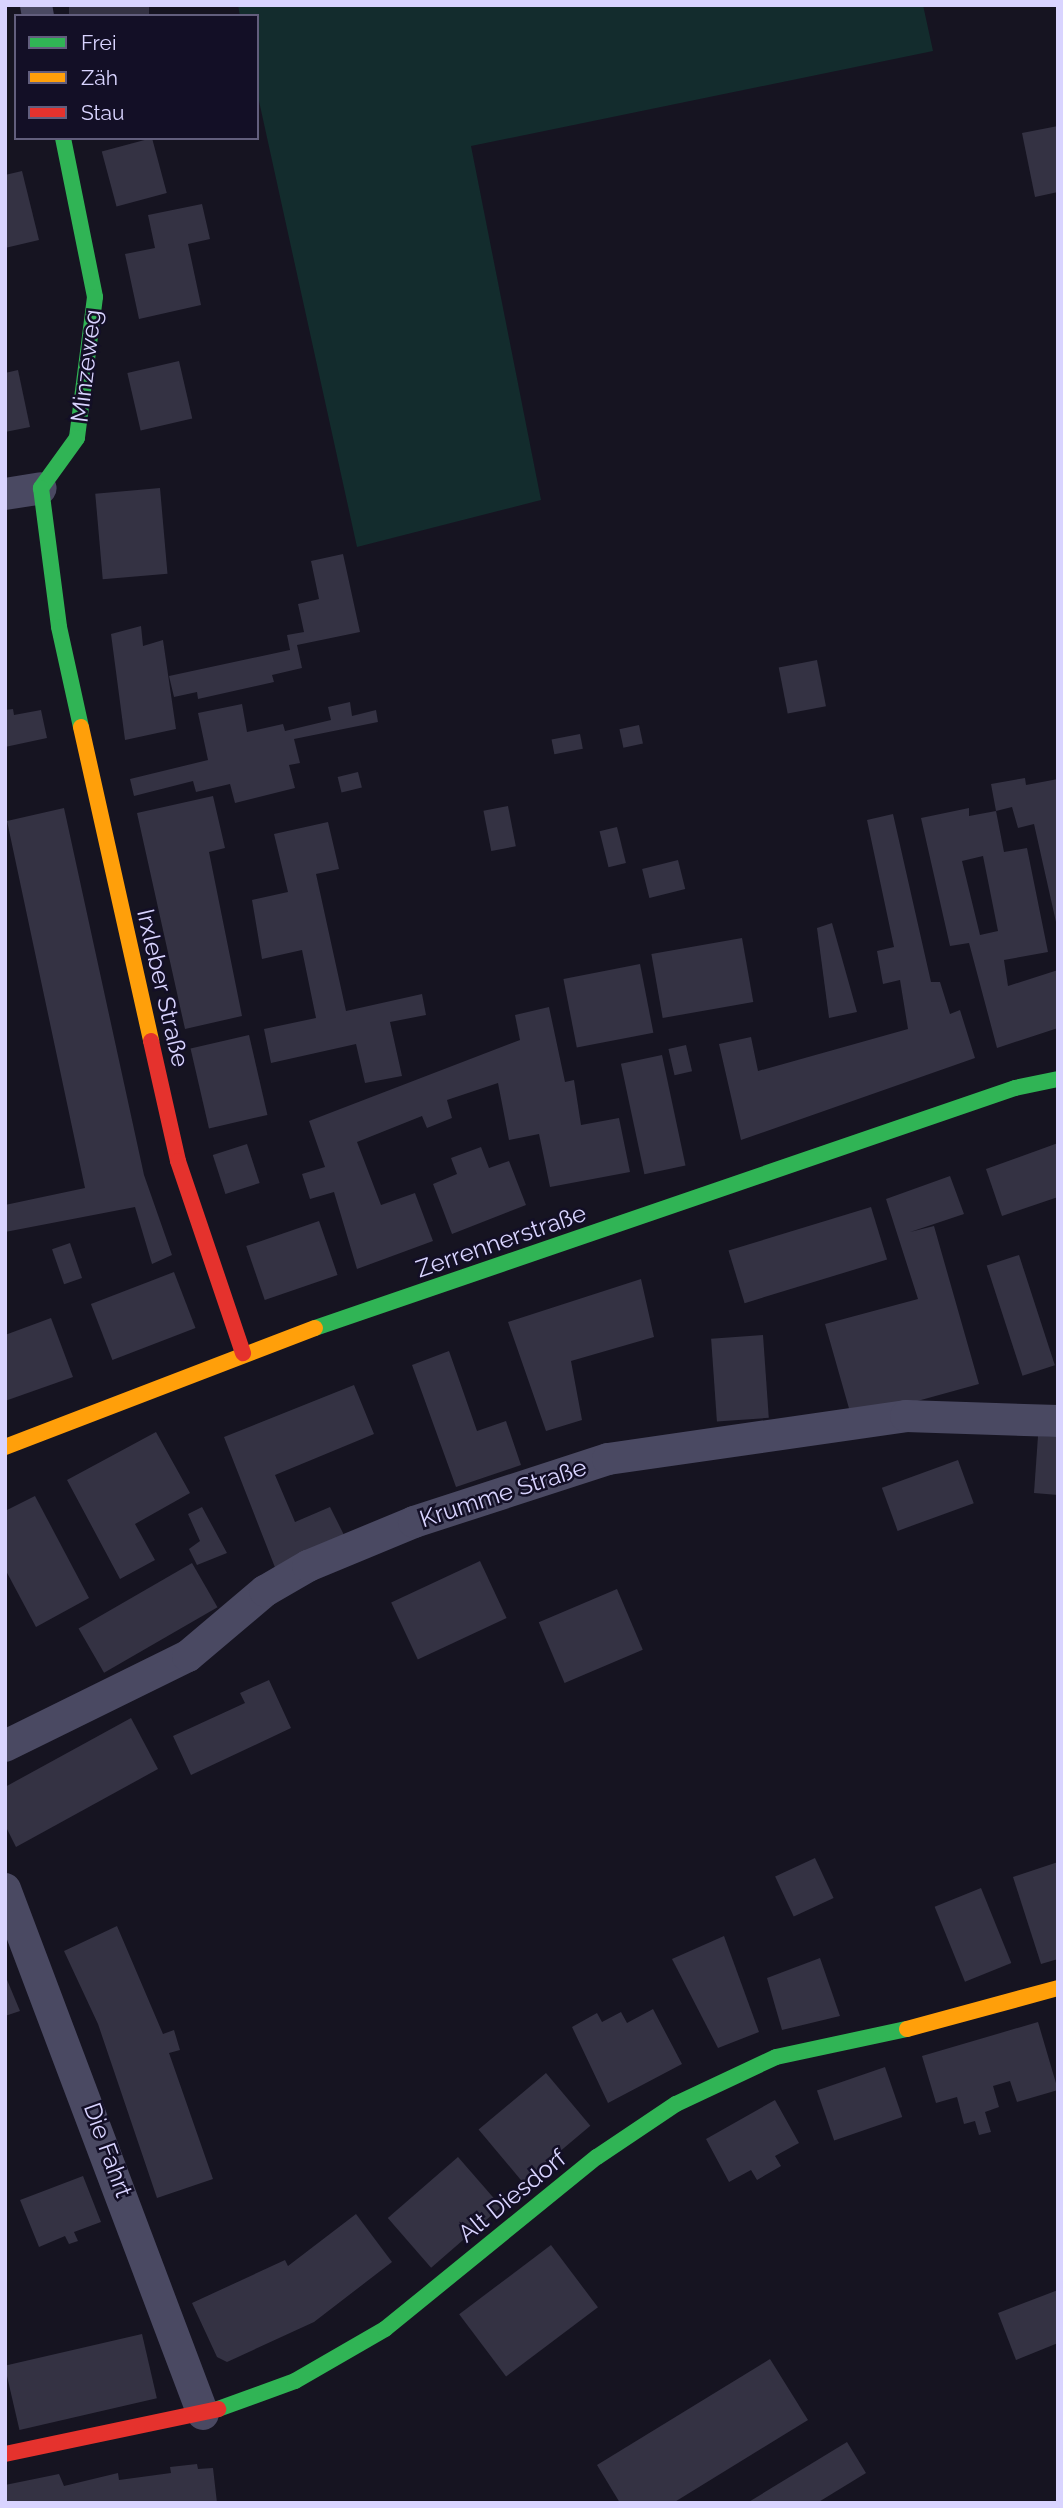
<!DOCTYPE html>
<html>
<head>
<meta charset="utf-8">
<style>
	body { margin:0 }
	#map { position:relative; width:1063px; height:2508px; overflow:hidden; background:#161421; font-family:Raleway,sans-serif }
	div>[style] { position:absolute }
	[style*='--x'] { left:calc(var(--x)*1px); top:calc(var(--y)*1px); width:calc(var(--w)*1px); rotate:calc(var(--a)*1deg) }
	.green>* { inset:0; background:#132c2d }
	.building>* { inset:0; background:#343243; transform-origin:0 0 }
	.street>* { height:32px; margin:-16px; padding:0 16px; transform-origin:16px; border-radius:16px; background:#4a4962 }
	.fast>* { height:16px; margin:-8px; padding:0 8px; transform-origin:8px; border-radius:8px; background:#30b455 }
	.slow>* { height:16px; margin:-8px; padding:0 8px; transform-origin:8px; border-radius:8px; background:#ff9f0a }
	.jam>* { height:16px; margin:-8px; padding:0 8px; transform-origin:8px; border-radius:8px; background:#e5322d }
	span { translate:-50% -50%; white-space:nowrap; text-align:center; line-height:1.15; -webkit-text-stroke:5px #130f26; paint-order:stroke }
	.street-label { font-size:24px; color:#d9d4ff }
	.frame { position:absolute; inset:0; border:7px solid #d9d4ff; pointer-events:none }
	.legend { position:absolute; left:14px; top:14px; width:245px; height:126px; box-sizing:border-box; background:#130f26; border:2px solid #625e7d; margin:0; padding:9px 12px; list-style:none; font-size:21px; color:#d9d4ff }
	.legend li { display:flex; align-items:center; gap:14px; height:35px }
	.legend b { width:35px; border:2px solid #625e7d }
</style>
</head>
<body>
<div id="map">
	<div class="green">
		<i style="clip-path:polygon(238px 5px,923px 5px,933px 51px,471px 146px,541px 500px,357px 547px,257px 92px,257px 16px,240px 16px)"></i>
	</div>
	<div class="building">
		<i style="left:69px;top:5px;width:80px;height:11px"></i>
		<i style="clip-path:polygon(1058px 126px,1058px 192px,1035px 197px,1022px 133px)"></i>
		<i style="left:152px;top:138px;width:57px;height:52px;rotate:75deg"></i>
		<i style="clip-path:polygon(22px 171px,39px 240px,5px 248px,5px 175px)"></i>
		<i style="clip-path:polygon(202px 204px,210px 239px,188px 244px,201px 305px,139px 319px,125px 254px,155px 248px,148px 215px)"></i>
		<i style="left:179px;top:361px;width:59px;height:53px;rotate:77deg"></i>
		<i style="clip-path:polygon(18px 370px,30px 427px,5px 432px,5px 373px)"></i>
		<i style="left:160px;top:488px;width:86px;height:65px;rotate:85deg"></i>
		<i style="clip-path:polygon(343px 554px,360px 632px,297px 645px,302px 668px,272px 675px,274px 682px,198px 699px,197px 692px,174px 697px,169px 676px,290px 650px,287px 635px,304px 632px,298px 604px,319px 599px,311px 561px)"></i>
		<i style="clip-path:polygon(141px 626px,143px 646px,163px 640px,176px 729px,125px 740px,111px 634px)"></i>
		<i style="left:817px;top:660px;width:47px;height:39px;rotate:79deg"></i>
		<i style="clip-path:polygon(350px 702px,352px 716px,376px 710px,378px 722px,294px 739px,300px 763px,289px 765px,295px 788px,235px 803px,230px 784px,196px 792px,193px 781px,134px 796px,130px 779px,208px 760px,198px 713px,242px 704px,247px 732px,283px 724px,285px 731px,331px 720px,328px 707px)"></i>
		<i style="clip-path:polygon(13px 709px,14px 715px,41px 710px,47px 738px,5px 747px,5px 710px)"></i>
		<i style="left:639px;top:725px;width:19px;height:20px;rotate:78deg"></i>
		<i style="left:580px;top:734px;width:15px;height:29px;rotate:79deg"></i>
		<i style="left:358px;top:772px;width:16px;height:21px;rotate:76deg"></i>
		<i style="clip-path:polygon(1025px 778px,1026px 785px,1058px 779px,1058px 931px,1034px 824px,1018px 828px,1012px 807px,996px 811px,991px 784px)"></i>
		<i style="clip-path:polygon(213px 796px,225px 848px,209px 852px,242px 1016px,185px 1029px,137px 813px)"></i>
		<i style="left:508px;top:806px;width:41px;height:25px;rotate:79deg"></i>
		<i style="clip-path:polygon(64px 808px,144px 1175px,172px 1255px,152px 1264px,135px 1207px,5px 1232px,5px 1205px,85px 1188px,7px 821px)"></i>
		<i style="clip-path:polygon(evenodd,969px 808px,969px 816px,996px 811px,1004px 852px,1027px 848px,1048px 952px,1004px 960px,1008px 986px,1058px 970px,1058px 1028px,997px 1048px,969px 943px,950px 946px,921px 818px,969px 808px,983px 856px,998px 931px,980px 935px,962px 861px,983px 856px)"></i>
		<i style="clip-path:polygon(893px 814px,931px 982px,940px 982px,950px 1014px,960px 1010px,975px 1058px,741px 1140px,719px 1044px,751px 1037px,758px 1071px,908px 1029px,900px 980px,883px 984px,877px 951px,894px 947px,867px 820px)"></i>
		<i style="clip-path:polygon(328px 822px,339px 869px,316px 874px,346px 1011px,422px 994px,426px 1015px,390px 1022px,402px 1076px,365px 1083px,356px 1044px,271px 1063px,264px 1029px,316px 1018px,302px 950px,262px 959px,252px 900px,288px 892px,274px 834px)"></i>
		<i style="left:617px;top:827px;width:37px;height:18px;rotate:76deg"></i>
		<i style="left:678px;top:860px;width:30px;height:37px;rotate:76deg"></i>
		<i style="clip-path:polygon(832px 923px,857px 1012px,829px 1018px,817px 928px)"></i>
		<i style="left:742px;top:938px;width:65px;height:92px;rotate:80deg"></i>
		<i style="left:640px;top:964px;width:70px;height:78px;rotate:79deg"></i>
		<i style="clip-path:polygon(549px 1007px,565px 1082px,574px 1080px,581px 1125px,619px 1118px,630px 1172px,550px 1187px,539px 1134px,509px 1140px,498px 1083px,447px 1100px,452px 1118px,427px 1128px,422px 1116px,357px 1142px,381px 1205px,415px 1193px,433px 1241px,357px 1269px,334px 1192px,310px 1199px,302px 1174px,325px 1167px,309px 1121px,520px 1040px,515px 1015px)"></i>
		<i style="left:249px;top:1035px;width:82px;height:60px;rotate:77deg"></i>
		<i style="left:686px;top:1045px;width:27px;height:18px;rotate:77deg"></i>
		<i style="left:662px;top:1055px;width:113px;height:42px;rotate:78deg"></i>
		<i style="clip-path:polygon(1058px 1143px,1058px 1197px,1002px 1216px,986px 1169px)"></i>
		<i style="left:247px;top:1144px;width:41px;height:36px;rotate:72deg"></i>
		<i style="clip-path:polygon(481px 1147px,489px 1168px,509px 1161px,526px 1205px,452px 1234px,433px 1184px,457px 1174px,451px 1158px)"></i>
		<i style="clip-path:polygon(950px 1176px,964px 1214px,910px 1232px,934px 1226px,979px 1384px,852px 1419px,825px 1324px,918px 1299px,886px 1199px)"></i>
		<i style="left:871px;top:1207px;width:55px;height:149px;rotate:73deg"></i>
		<i style="left:319px;top:1221px;width:57px;height:77px;rotate:71deg"></i>
		<i style="left:70px;top:1243px;width:37px;height:19px;rotate:71deg"></i>
		<i style="left:1019px;top:1255px;width:116px;height:34px;rotate:72deg"></i>
		<i style="left:174px;top:1272px;width:60px;height:89px;rotate:69deg"></i>
		<i style="clip-path:polygon(641px 1279px,654px 1337px,571px 1361px,582px 1420px,546px 1431px,508px 1322px)"></i>
		<i style="clip-path:polygon(51px 1318px,73px 1377px,5px 1401px,5px 1335px)"></i>
		<i style="left:763px;top:1335px;width:83px;height:52px;rotate:86deg"></i>
		<i style="clip-path:polygon(449px 1351px,477px 1431px,506px 1421px,521px 1465px,456px 1487px,412px 1365px)"></i>
		<i style="clip-path:polygon(354px 1385px,374px 1434px,275px 1475px,295px 1522px,330px 1507px,347px 1541px,276px 1570px,224px 1437px)"></i>
		<i style="clip-path:polygon(156px 1432px,190px 1493px,135px 1524px,155px 1560px,120px 1579px,67px 1480px)"></i>
		<i style="clip-path:polygon(1038px 1436px,1058px 1437px,1058px 1495px,1034px 1493px)"></i>
		<i style="left:958px;top:1460px;width:46px;height:81px;rotate:70deg"></i>
		<i style="clip-path:polygon(35px 1496px,89px 1598px,36px 1627px,5px 1569px,5px 1511px)"></i>
		<i style="clip-path:polygon(202px 1507px,227px 1553px,197px 1565px,189px 1549px,200px 1541px,188px 1514px)"></i>
		<i style="left:480px;top:1561px;width:63px;height:98px;rotate:65deg"></i>
		<i style="left:192px;top:1563px;width:51px;height:131px;rotate:60deg"></i>
		<i style="left:617px;top:1589px;width:66px;height:85px;rotate:67deg"></i>
		<i style="clip-path:polygon(269px 1680px,291px 1728px,191px 1775px,173px 1736px,245px 1703px,240px 1693px)"></i>
		<i style="clip-path:polygon(131px 1718px,158px 1769px,16px 1847px,5px 1825px,5px 1787px)"></i>
		<i style="left:815px;top:1858px;width:44px;height:44px;rotate:65deg"></i>
		<i style="clip-path:polygon(1058px 1862px,1058px 1959px,1041px 1964px,1013px 1877px)"></i>
		<i style="left:981px;top:1888px;width:81px;height:50px;rotate:68deg"></i>
		<i style="clip-path:polygon(117px 1926px,163px 2034px,174px 2030px,180px 2050px,169px 2053px,213px 2179px,157px 2198px,98px 2024px,64px 1951px)"></i>
		<i style="clip-path:polygon(724px 1936px,759px 2032px,718px 2048px,672px 1959px)"></i>
		<i style="clip-path:polygon(820px 1958px,840px 2016px,782px 2030px,767px 1978px)"></i>
		<i style="clip-path:polygon(5px 1975px,20px 2011px,5px 2016px)"></i>
		<i style="clip-path:polygon(653px 2009px,682px 2064px,608px 2103px,572px 2027px,597px 2013px,602px 2022px,621px 2012px,627px 2023px)"></i>
		<i style="clip-path:polygon(1038px 2022px,1058px 2090px,1017px 2102px,1010px 2081px,993px 2086px,999px 2107px,985px 2112px,991px 2132px,979px 2135px,975px 2121px,964px 2124px,957px 2097px,936px 2103px,922px 2056px)"></i>
		<i style="left:885px;top:2067px;width:53px;height:72px;rotate:71deg"></i>
		<i style="left:546px;top:2073px;width:69px;height:88px;rotate:50deg"></i>
		<i style="clip-path:polygon(775px 2100px,799px 2143px,775px 2156px,781px 2166px,757px 2180px,751px 2170px,729px 2182px,706px 2139px)"></i>
		<i style="left:458px;top:2157px;width:66px;height:93px;rotate:49deg"></i>
		<i style="clip-path:polygon(83px 2176px,101px 2222px,74px 2232px,78px 2241px,69px 2244px,65px 2236px,39px 2247px,20px 2200px)"></i>
		<i style="clip-path:polygon(356px 2214px,392px 2262px,314px 2322px,227px 2362px,217px 2357px,192px 2303px,285px 2260px,288px 2266px)"></i>
		<i style="left:551px;top:2245px;width:78px;height:115px;rotate:53deg"></i>
		<i style="clip-path:polygon(1058px 2290px,1058px 2343px,1016px 2360px,998px 2313px)"></i>
		<i style="left:142px;top:2334px;width:66px;height:141px;rotate:77deg"></i>
		<i style="clip-path:polygon(770px 2359px,808px 2420px,673px 2503px,620px 2503px,597px 2465px)"></i>
		<i style="clip-path:polygon(847px 2442px,866px 2473px,817px 2503px,747px 2503px)"></i>
		<i style="clip-path:polygon(197px 2464px,198px 2469px,213px 2468px,217px 2503px,5px 2503px,5px 2485px,59px 2474px,64px 2486px,118px 2473px,119px 2480px,171px 2473px,170px 2467px)"></i>
	</div>
	<div class="street">
		<i style="--x:36;--y:5;--w:11;--a:80"></i>
		<i style="--x:5;--y:494;--w:36;--a:-9"></i>
		<i style="--x:5;--y:1746;--w:204;--a:-26.2"></i>
		<i style="--x:188;--y:1656;--w:101;--a:-40.2"></i>
		<i style="--x:265;--y:1591;--w:50;--a:-30.2"></i>
		<i style="--x:308;--y:1566;--w:115;--a:-22.5"></i>
		<i style="--x:414;--y:1522;--w:204;--a:-18"></i>
		<i style="--x:608;--y:1459;--w:301;--a:-8.2"></i>
		<i style="--x:906;--y:1416;--w:152;--a:1.9"></i>
		<i style="--x:5;--y:1889;--w:561;--a:69.34"></i>
	</div>
	<div class="fast">
		<i style="--x:63;--y:138;--w:162;--a:78.6"></i>
		<i style="--x:95;--y:297;--w:142;--a:97.3"></i>
		<i style="--x:77;--y:438;--w:62;--a:125.8"></i>
		<i style="--x:41;--y:488;--w:140;--a:82.6"></i>
		<i style="--x:59;--y:627;--w:102;--a:77.6"></i>
		<i style="--x:315;--y:1328;--w:740;--a:-18.92"></i>
		<i style="--x:1015;--y:1088;--w:44;--a:-11.8"></i>
		<i style="--x:218;--y:2409;--w:82;--a:-20"></i>
		<i style="--x:295;--y:2381;--w:104;--a:-30"></i>
		<i style="--x:385;--y:2329;--w:273;--a:-39.1"></i>
		<i style="--x:597;--y:2157;--w:95;--a:-33.9"></i>
		<i style="--x:676;--y:2104;--w:110;--a:-25.2"></i>
		<i style="--x:776;--y:2057;--w:134;--a:-12.1"></i>
	</div>
	<div class="slow">
		<i style="--x:81;--y:727;--w:322;--a:77.4"></i>
		<i style="--x:5;--y:1447;--w:332;--a:-21"></i>
		<i style="--x:907;--y:2029;--w:156;--a:-15.2"></i>
	</div>
	<div class="jam">
		<i style="--x:151;--y:1041;--w:123;--a:77.3"></i>
		<i style="--x:178;--y:1161;--w:203;--a:71.3"></i>
		<i style="--x:5;--y:2454;--w:218;--a:-11.9"></i>
	</div>
	<div class="street-label">
		<span style="left:86px;top:366px;rotate:-83deg">Minzeweg</span>
		<span style="left:163px;top:988px;rotate:77deg">Irxleber Straße</span>
		<span style="left:501px;top:1241px;rotate:-19deg">Zerrennerstraße</span>
		<span style="left:503px;top:1493px;rotate:-18deg">Krumme Straße</span>
		<span style="left:108px;top:2150px;rotate:70deg">Die Fahrt</span>
		<span style="left:512px;top:2196px;rotate:-39deg">Alt Diesdorf</span>
	</div>
	<div class="frame"></div>
	<ul class="legend">
	<li><b style="height:9px;background:#30b455"></b>Frei</li>
	<li><b style="height:9px;background:#ff9f0a"></b>Zäh</li>
	<li><b style="height:9px;background:#e5322d"></b>Stau</li>
	</ul>
</div>
</body>
</html>
